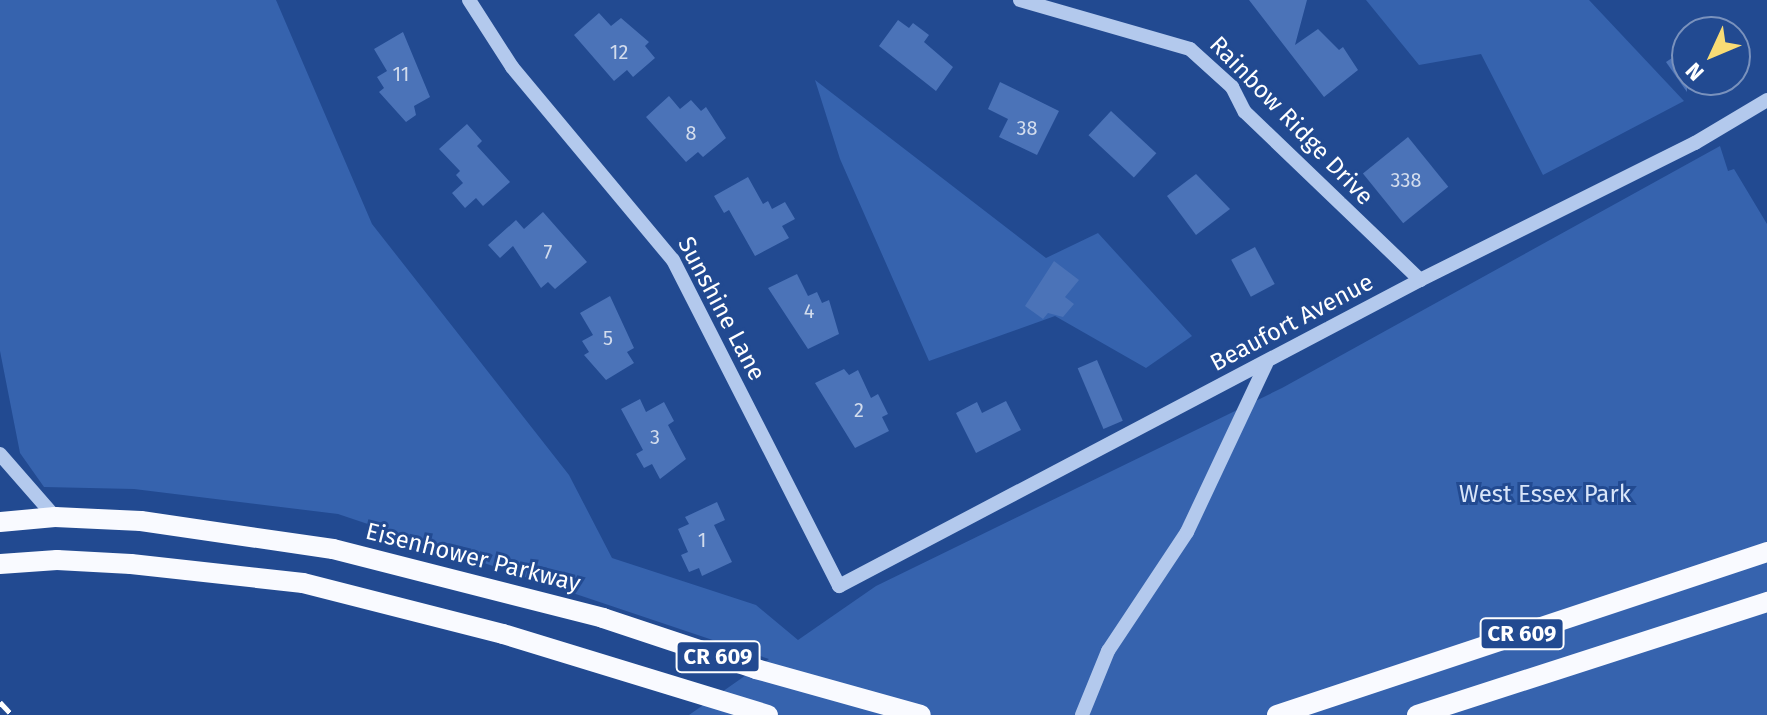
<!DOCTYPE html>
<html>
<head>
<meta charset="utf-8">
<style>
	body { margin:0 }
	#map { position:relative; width:1767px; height:715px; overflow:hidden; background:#224a91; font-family:"Fira Sans",sans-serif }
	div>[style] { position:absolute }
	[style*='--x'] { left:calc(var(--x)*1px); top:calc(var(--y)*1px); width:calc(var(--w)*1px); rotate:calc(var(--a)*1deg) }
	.green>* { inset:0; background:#3663ae }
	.building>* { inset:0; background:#4b73b8; transform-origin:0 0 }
	.minor>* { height:14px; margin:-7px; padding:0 7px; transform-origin:7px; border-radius:7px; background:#b3c9ed }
	.major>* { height:20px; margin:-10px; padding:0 10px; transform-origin:10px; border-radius:10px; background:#f9faff }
	.rail>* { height:5px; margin-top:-2.5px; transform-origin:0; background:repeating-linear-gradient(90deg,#fff 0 14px,transparent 0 20px) }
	span { translate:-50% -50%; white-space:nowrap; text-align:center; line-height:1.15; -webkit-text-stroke:6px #224a91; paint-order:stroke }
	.number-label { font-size:20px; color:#d2dced }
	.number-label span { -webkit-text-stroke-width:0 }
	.shield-label span { padding:2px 6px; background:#224a91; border:2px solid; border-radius:6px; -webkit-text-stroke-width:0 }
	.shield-label { font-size:22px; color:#fff; font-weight:700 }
	.street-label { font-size:24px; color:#fff }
	.park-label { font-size:24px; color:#d8e5f9 }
	.north { position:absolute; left:1671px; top:16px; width:80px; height:80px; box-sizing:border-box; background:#224a91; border:2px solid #7a92bd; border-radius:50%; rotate:226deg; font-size:22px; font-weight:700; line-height:32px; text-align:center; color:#fff }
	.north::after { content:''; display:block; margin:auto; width:28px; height:36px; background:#f9dc75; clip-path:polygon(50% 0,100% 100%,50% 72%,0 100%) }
</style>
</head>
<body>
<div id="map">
	<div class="green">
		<i style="clip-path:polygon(0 0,276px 0,372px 224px,569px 475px,612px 558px,756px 605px,798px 640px,876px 586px,1282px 388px,1720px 146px,1728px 171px,1734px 169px,1767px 224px,1767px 715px,689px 715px,769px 659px,338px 514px,134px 489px,44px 487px,20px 453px,0 351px)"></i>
		<i style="clip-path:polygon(1366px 0,1589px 0,1684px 101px,1543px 175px,1481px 54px,1419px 65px)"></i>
		<i style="clip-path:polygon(815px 80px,1046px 258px,1098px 233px,1192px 336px,1146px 368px,1055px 316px,929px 361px,840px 159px)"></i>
	</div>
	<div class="building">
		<i style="clip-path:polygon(1249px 0,1307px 0,1295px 45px,1318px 29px,1339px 50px,1343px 47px,1358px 70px,1324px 97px)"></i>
		<i style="clip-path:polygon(599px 13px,611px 26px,621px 18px,649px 42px,645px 46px,655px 58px,633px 77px,627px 70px,614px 81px,574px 35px)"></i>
		<i style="clip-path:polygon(898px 20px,909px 28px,913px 23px,929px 35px,924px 42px,953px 67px,936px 91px,879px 46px)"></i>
		<i style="clip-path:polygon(403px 32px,430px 97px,414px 106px,416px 115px,406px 122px,379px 92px,384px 88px,377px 77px,387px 71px,374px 49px)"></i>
		<i style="clip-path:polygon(1687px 48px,1687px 92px,1666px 62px)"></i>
		<i style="clip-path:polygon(1000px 82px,1059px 111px,1037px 155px,999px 137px,1008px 119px,988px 109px)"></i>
		<i style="clip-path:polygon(669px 96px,680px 109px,691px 100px,701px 111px,706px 107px,726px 138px,703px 157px,698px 152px,686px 162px,646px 117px)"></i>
		<i style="left:1111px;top:111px;width:62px;height:33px;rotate:43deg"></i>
		<i style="clip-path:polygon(467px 124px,482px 141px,477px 146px,510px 182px,483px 206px,476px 198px,465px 208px,452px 193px,463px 183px,456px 175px,460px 171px,439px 149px)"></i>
		<i style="left:1408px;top:137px;width:64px;height:58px;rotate:51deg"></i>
		<i style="clip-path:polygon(1196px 174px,1230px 209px,1196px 235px,1167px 196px)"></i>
		<i style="clip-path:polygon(748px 177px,763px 204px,768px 201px,772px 209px,785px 202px,795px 219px,782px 226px,789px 238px,755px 256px,729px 210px,724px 213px,714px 196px)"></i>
		<i style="clip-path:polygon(543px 212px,587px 262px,555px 289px,548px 282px,541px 288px,513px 246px,500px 258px,488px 245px,516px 220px,524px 229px)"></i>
		<i style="left:1255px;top:247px;width:42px;height:27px;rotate:62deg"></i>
		<i style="clip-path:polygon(1054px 261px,1079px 280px,1065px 297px,1074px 304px,1063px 317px,1048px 313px,1043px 319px,1025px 306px)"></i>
		<i style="clip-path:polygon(797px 274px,808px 296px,817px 292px,822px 303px,829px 300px,839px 334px,808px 349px,768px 288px)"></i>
		<i style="clip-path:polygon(610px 296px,634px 348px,627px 352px,634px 363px,606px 380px,584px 355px,589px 352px,582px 341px,593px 335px,580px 313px)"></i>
		<i style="left:1097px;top:360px;width:66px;height:21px;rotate:67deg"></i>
		<i style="clip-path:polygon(844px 369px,849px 375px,858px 370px,871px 398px,878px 394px,888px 414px,882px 417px,889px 431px,855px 448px,815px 383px)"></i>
		<i style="clip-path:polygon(640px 399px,646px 412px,664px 402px,674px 421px,668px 425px,686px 459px,660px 479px,652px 464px,644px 468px,636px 454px,643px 450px,621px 409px)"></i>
		<i style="clip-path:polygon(1006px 401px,1021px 430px,976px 453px,956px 413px,977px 402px,982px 413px)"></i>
		<i style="clip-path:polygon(717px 502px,725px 520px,714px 525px,732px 562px,702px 576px,699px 568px,689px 572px,681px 555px,688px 552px,678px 529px,689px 524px,685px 517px)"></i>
	</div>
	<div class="minor">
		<i style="--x:469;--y:0;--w:80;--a:57.3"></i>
		<i style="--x:512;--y:67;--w:251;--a:50.2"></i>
		<i style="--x:673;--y:260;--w:366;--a:63"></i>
		<i style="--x:839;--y:586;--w:657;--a:-27.77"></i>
		<i style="--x:1420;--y:280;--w:307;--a:-26.5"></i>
		<i style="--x:1695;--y:143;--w:84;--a:-30.8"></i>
		<i style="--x:1020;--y:0;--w:177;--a:16.1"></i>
		<i style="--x:1190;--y:49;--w:57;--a:42.1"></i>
		<i style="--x:1232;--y:87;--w:28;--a:63"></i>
		<i style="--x:1245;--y:112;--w:243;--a:43.8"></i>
		<i style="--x:0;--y:454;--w:84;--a:48.9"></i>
		<i style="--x:1082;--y:715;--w:69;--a:-67.9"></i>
		<i style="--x:1108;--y:651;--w:143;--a:-56.4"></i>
		<i style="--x:1187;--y:532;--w:186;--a:-64.8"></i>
	</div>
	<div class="major">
		<i style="--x:0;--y:522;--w:55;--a:-5.2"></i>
		<i style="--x:55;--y:517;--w:86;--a:2.7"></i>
		<i style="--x:141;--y:521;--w:194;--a:8.3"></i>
		<i style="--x:333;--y:549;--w:279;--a:14.3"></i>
		<i style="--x:603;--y:618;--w:161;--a:18.4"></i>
		<i style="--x:756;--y:669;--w:171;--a:15.6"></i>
		<i style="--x:0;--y:564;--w:57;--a:-4"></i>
		<i style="--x:57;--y:560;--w:74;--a:3.1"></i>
		<i style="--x:131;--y:564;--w:173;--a:6.3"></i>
		<i style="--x:303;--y:583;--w:206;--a:14.3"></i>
		<i style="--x:503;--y:634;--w:277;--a:17"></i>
		<i style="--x:1277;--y:715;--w:516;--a:-18.4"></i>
		<i style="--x:1417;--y:715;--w:368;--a:-17.9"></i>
	</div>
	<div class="rail">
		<i style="--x:0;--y:702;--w:18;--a:47"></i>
	</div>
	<div class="number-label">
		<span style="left:619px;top:52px">12</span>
		<span style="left:401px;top:74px">11</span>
		<span style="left:1027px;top:128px">38</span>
		<span style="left:691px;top:133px">8</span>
		<span style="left:1406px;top:180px">338</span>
		<span style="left:548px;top:252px">7</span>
		<span style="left:809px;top:311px">4</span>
		<span style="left:608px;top:338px">5</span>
		<span style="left:859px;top:410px">2</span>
		<span style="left:655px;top:437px">3</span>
		<span style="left:702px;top:540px">1</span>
	</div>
	<div class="shield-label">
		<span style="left:1522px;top:634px">CR 609</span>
		<span style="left:718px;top:657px">CR 609</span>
	</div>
	<div class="street-label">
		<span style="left:1291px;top:121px;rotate:46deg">Rainbow Ridge Drive</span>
		<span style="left:721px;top:309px;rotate:62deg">Sunshine Lane</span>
		<span style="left:1292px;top:323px;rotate:-28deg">Beaufort Avenue</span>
		<span style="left:473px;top:558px;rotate:14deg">Eisenhower Parkway</span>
	</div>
	<div class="park-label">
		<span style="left:1545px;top:495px">West Essex Park</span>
	</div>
	<div class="north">N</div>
</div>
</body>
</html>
